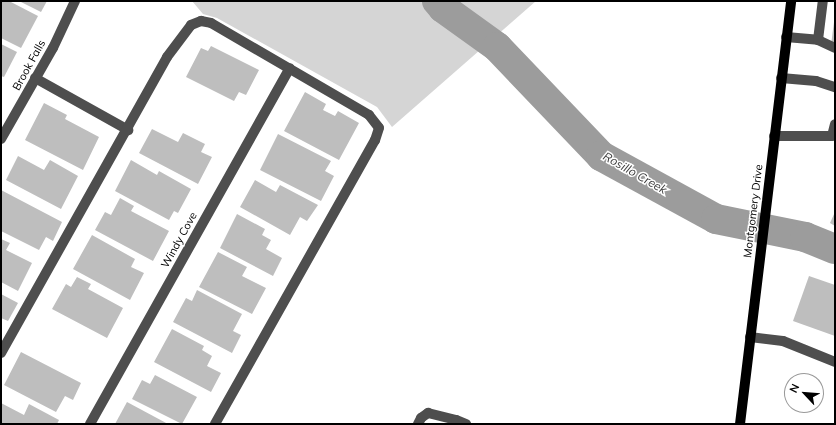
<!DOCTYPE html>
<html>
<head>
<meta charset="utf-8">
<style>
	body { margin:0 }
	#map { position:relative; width:836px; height:425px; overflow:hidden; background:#fff; font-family:Mulish,sans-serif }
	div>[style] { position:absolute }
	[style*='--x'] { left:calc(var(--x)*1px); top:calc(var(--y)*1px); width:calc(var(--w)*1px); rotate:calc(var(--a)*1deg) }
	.green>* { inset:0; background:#d5d5d5 }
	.river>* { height:30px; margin:-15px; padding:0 15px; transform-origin:15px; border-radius:15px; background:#9c9c9c }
	.building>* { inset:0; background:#bebebe }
	.minor>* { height:10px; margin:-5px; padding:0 5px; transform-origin:5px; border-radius:5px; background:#4e4e4e }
	.major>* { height:10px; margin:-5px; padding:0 5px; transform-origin:5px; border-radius:5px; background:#000 }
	span { translate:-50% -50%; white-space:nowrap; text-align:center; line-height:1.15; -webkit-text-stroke:3px #fff; paint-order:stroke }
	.street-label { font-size:11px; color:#000 }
	.water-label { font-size:12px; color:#3d3d3d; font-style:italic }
	.frame { position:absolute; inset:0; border:2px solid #000; pointer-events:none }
	.north { position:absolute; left:784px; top:373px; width:40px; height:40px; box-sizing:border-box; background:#fff; border:1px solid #999; border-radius:50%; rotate:296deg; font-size:11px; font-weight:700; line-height:16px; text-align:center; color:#000 }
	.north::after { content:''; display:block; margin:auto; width:14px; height:18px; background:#000; clip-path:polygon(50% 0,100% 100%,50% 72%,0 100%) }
</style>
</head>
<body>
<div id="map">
	<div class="green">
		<i style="clip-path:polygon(192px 1px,536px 1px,392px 127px,377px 107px,217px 18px,203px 14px)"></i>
	</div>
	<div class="river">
		<i style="--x:437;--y:1;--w:9;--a:49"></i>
		<i style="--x:443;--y:8;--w:67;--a:35.8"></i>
		<i style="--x:497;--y:47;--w:151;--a:46.3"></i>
		<i style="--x:601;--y:156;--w:131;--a:28.7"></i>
		<i style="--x:716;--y:219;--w:91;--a:11.4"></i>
		<i style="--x:805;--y:237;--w:32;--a:22"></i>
	</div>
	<div class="building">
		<i style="clip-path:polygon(1px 1px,9px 1px,38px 16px,21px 48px,1px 38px)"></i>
		<i style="clip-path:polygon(19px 1px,47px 1px,41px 12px)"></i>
		<i style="clip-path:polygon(834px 22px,835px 22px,835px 45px,831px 45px)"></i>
		<i style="clip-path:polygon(1px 44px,17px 52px,4px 77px,1px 76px)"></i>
		<i style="clip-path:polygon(211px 46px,259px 70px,246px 95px,239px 92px,234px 101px,186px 77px,201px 48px,208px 51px)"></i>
		<i style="clip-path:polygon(305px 92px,326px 104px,323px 110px,335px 116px,338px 111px,359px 123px,339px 160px,284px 131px)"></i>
		<i style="clip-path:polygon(44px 103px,67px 115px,65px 119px,99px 137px,83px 170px,25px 140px)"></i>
		<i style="clip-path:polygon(152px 129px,178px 142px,183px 133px,205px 144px,201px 152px,212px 157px,198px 184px,139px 153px)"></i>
		<i style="clip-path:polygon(278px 134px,331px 161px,325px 171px,334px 176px,321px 201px,260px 170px)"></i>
		<i style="clip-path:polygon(18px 156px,44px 170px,50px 160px,78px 176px,61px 209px,6px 180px)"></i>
		<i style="clip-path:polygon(131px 160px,157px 175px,159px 171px,191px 189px,178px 213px,174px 211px,169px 220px,115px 191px)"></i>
		<i style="clip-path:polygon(255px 180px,276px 192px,280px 185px,318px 205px,307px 221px,300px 217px,290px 235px,240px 207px)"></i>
		<i style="clip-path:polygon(1px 190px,62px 222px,53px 241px,46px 237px,39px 250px,1px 231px)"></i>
		<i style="clip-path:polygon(120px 198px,134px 206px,131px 211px,169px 231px,153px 261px,95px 230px,105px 212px,111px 215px)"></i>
		<i style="clip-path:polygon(835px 212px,835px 226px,830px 223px)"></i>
		<i style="clip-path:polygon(237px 214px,265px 229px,262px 235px,271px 240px,266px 249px,282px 258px,273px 276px,220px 248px)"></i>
		<i style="clip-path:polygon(92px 235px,135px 259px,131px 267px,144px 273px,130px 300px,73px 269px)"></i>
		<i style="clip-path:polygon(1px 239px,10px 243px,6px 250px,32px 263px,18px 291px,1px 282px)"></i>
		<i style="clip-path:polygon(218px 252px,247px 267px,242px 276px,266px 288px,252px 314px,199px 287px)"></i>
		<i style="clip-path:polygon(809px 276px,835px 285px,835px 336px,793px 321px)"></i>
		<i style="clip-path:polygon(77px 277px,91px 284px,88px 289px,123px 308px,107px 338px,52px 309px,66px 284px,71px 287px)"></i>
		<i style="clip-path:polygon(197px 290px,242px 314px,233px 331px,241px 335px,232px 353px,173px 322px,186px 298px,192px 301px)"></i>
		<i style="clip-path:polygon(1px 294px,18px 303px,8px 321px,1px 318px)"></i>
		<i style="clip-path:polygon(172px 329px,204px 346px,202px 350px,212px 356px,207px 366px,221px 373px,211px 392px,154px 362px)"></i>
		<i style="clip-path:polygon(21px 352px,81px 383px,73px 400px,65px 396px,56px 412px,4px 385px)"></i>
		<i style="clip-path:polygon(155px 375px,197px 397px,182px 424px,132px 399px,142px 380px,150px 384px)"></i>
		<i style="clip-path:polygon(127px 402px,168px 424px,115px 424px)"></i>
		<i style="clip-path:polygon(1px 403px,24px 415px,29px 404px,59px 420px,57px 424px,1px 424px)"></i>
	</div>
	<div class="minor">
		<i style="--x:786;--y:37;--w:32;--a:5"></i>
		<i style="--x:818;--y:40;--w:19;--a:25"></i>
		<i style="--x:818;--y:40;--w:39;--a:-83"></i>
		<i style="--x:35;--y:78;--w:107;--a:29.2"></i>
		<i style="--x:781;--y:78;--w:35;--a:5"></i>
		<i style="--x:816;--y:81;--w:20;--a:18"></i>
		<i style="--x:774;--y:136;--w:58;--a:0"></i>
		<i style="--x:832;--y:136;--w:12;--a:-76"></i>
		<i style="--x:1;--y:139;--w:105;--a:-60.3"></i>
		<i style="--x:53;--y:48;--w:52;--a:-64.9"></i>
		<i style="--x:750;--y:337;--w:33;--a:7"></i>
		<i style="--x:783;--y:341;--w:56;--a:22"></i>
		<i style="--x:1;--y:353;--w:339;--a:-60.7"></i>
		<i style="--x:167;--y:57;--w:40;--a:-53"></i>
		<i style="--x:191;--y:25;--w:11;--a:-22"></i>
		<i style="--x:201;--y:21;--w:10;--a:11"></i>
		<i style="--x:211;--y:23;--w:183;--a:30.2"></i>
		<i style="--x:369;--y:115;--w:16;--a:52"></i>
		<i style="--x:379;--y:128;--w:13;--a:108"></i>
		<i style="--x:375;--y:140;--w:326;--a:119.4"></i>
		<i style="--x:90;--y:424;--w:408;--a:-60.7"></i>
		<i style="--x:418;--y:424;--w:7;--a:-63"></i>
		<i style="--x:421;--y:418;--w:9;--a:-36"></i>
		<i style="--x:428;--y:413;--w:29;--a:14"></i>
		<i style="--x:456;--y:420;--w:11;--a:22"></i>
	</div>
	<div class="major">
		<i style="--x:740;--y:424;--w:426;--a:-83.1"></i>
	</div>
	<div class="street-label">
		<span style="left:29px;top:65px;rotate:-61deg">Brook Falls</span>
		<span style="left:753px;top:211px;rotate:-83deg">Montgomery Drive</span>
		<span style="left:179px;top:240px;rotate:-61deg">Windy Cove</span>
	</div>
	<div class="water-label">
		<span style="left:635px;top:173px;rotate:30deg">Rosillo Creek</span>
	</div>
	<div class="frame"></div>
	<div class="north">N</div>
</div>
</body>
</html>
